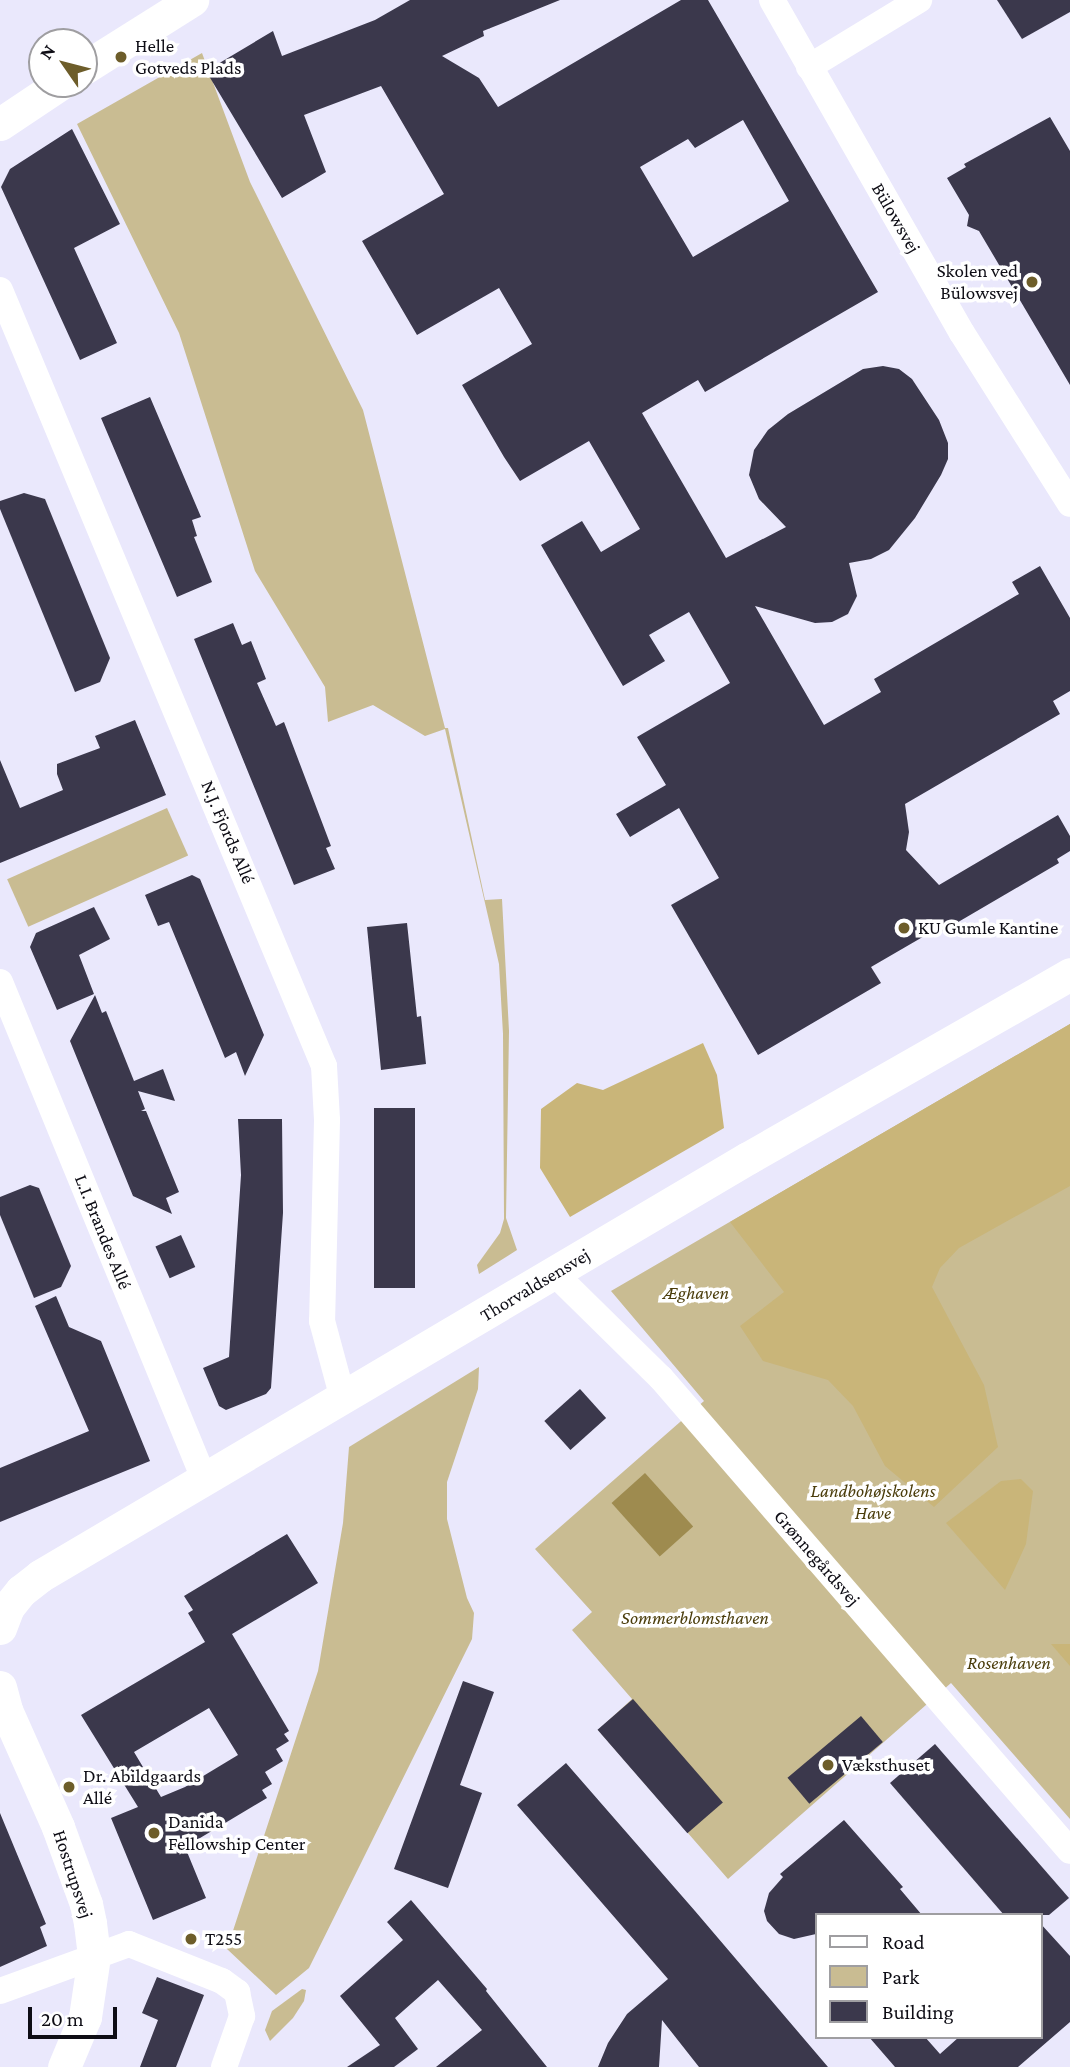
<!DOCTYPE html>
<html>
<head>
<meta charset="utf-8">
<style>
	body { margin:0 }
	#map { position:relative; width:1070px; height:2067px; overflow:hidden; background:#eae8fc; font-family:"Crimson Pro",serif }
	div>[style] { position:absolute }
	[style*='--x'] { left:calc(var(--x)*1px); top:calc(var(--y)*1px); width:calc(var(--w)*1px); rotate:calc(var(--a)*1deg) }
	.green>* { inset:0; background:#c9bc92; transform-origin:0 0 }
	.forest>* { inset:0; background:#c9b579 }
	.water>* { inset:0; background:#9e8b4f; transform-origin:0 0 }
	.building>* { inset:0; background:#3b384c; transform-origin:0 0 }
	.minor>* { height:26px; margin:-13px; padding:0 13px; transform-origin:13px; border-radius:13px; background:#fff }
	.tertiary>* { height:33px; margin:-16.5px; padding:0 16.5px; transform-origin:16.5px; border-radius:16.5px; background:#fff }
	.dots>* { width:19px; height:19px; translate:-50% -50%; box-sizing:border-box; border:4px solid #fff; border-radius:50% }
	span { translate:-50% -50%; white-space:nowrap; text-align:center; line-height:1.15; -webkit-text-stroke:7px #fff; paint-order:stroke }
	.poi-label { font-size:19px; color:#0e0d15 }
	.left { translate:0 -50%; text-align:left }
	.right { translate:-100% -50%; text-align:right }
	.street-label { font-size:19px; color:#0e0d15 }
	.park-label { font-size:19px; color:#4a3c0a; font-style:italic }
	.legend { position:absolute; left:815px; top:1913px; width:228px; height:126px; box-sizing:border-box; background:#fff; border:2px solid #9f9ea1; margin:0; padding:9px 12px; list-style:none; font-size:21px; color:#0e0d15 }
	.legend li { display:flex; align-items:center; gap:14px; height:35px }
	.legend b { width:35px; border:2px solid #9f9ea1 }
	.north { position:absolute; left:28px; top:28px; width:70px; height:70px; box-sizing:border-box; background:#fff; border:2px solid #9f9ea1; border-radius:50%; rotate:305deg; font-size:19px; font-weight:700; line-height:28px; text-align:center; color:#0e0d15 }
	.north::after { content:''; display:block; margin:auto; width:24px; height:32px; background:#6d5d2a; clip-path:polygon(50% 0,100% 100%,50% 72%,0 100%) }
	.scale { position:absolute; left:28px; top:2007px; width:89px; height:32px; box-sizing:border-box; border:4px solid #0e0d15; border-top:0; padding-left:9px; font-size:21px; line-height:24px; white-space:nowrap; color:#0e0d15; -webkit-text-stroke:5px #fff; paint-order:stroke }
</style>
</head>
<body>
<div id="map">
	<div class="green">
		<i style="clip-path:polygon(202px 53px,250px 182px,363px 410px,445px 728px,448px 728px,485px 900px,502px 899px,509px 1031px,506px 1218px,517px 1250px,479px 1274px,477px 1265px,500px 1233px,504px 1219px,503px 1034px,499px 964px,445px 729px,425px 736px,373px 705px,328px 722px,325px 687px,255px 571px,179px 333px,77px 124px)"></i>
		<i style="left:167px;top:808px;width:52px;height:175px;rotate:66deg"></i>
		<i style="clip-path:polygon(1070px 1024px,1070px 1819px,951px 1683px,728px 1879px,598px 1730px,632px 1699px,572px 1630px,592px 1612px,535px 1549px,704px 1401px,611px 1291px)"></i>
		<i style="clip-path:polygon(479px 1367px,478px 1389px,447px 1482px,447px 1519px,467px 1598px,474px 1613px,472px 1639px,309px 1968px,276px 1995px,227px 1949px,318px 1671px,343px 1523px,349px 1447px)"></i>
		<i style="clip-path:polygon(302px 1989px,306px 1990px,304px 2001px,293px 2018px,270px 2041px,265px 2030px,272px 2011px)"></i>
	</div>
	<div class="forest">
		<i style="clip-path:polygon(1070px 1024px,1070px 1186px,959px 1248px,940px 1268px,932px 1287px,984px 1385px,998px 1447px,934px 1507px,885px 1466px,853px 1406px,828px 1380px,763px 1361px,740px 1326px,784px 1292px,730px 1222px)"></i>
		<i style="clip-path:polygon(703px 1043px,717px 1075px,724px 1128px,570px 1217px,540px 1168px,541px 1109px,577px 1083px,603px 1090px)"></i>
		<i style="clip-path:polygon(1021px 1479px,1033px 1491px,1026px 1544px,1005px 1590px,946px 1523px,1001px 1481px)"></i>
		<i style="clip-path:polygon(1051px 1644px,1070px 1644px,1070px 1666px)"></i>
	</div>
	<div class="water">
		<i style="left:645px;top:1473px;width:72px;height:45px;rotate:48deg"></i>
	</div>
	<div class="building">
		<i style="clip-path:polygon(evenodd,410px 0,560px 0,483px 31px,484px 36px,442px 56px,479px 78px,498px 107px,681px 0,708px 0,878px 292px,705px 392px,698px 380px,642px 413px,726px 558px,786px 527px,759px 499px,749px 475px,754px 450px,768px 430px,788px 414px,863px 369px,883px 366px,899px 369px,912px 379px,939px 420px,948px 443px,948px 459px,941px 475px,915px 518px,889px 550px,871px 559px,849px 563px,857px 596px,848px 614px,832px 622px,815px 623px,755px 606px,824px 725px,881px 692px,874px 679px,1019px 594px,1012px 582px,1040px 566px,1070px 618px,1070px 691px,1053px 701px,1060px 714px,905px 804px,909px 832px,906px 850px,939px 885px,1058px 815px,1070px 836px,1070px 851px,1057px 859px,1059px 863px,936px 935px,933px 931px,871px 967px,881px 983px,758px 1055px,671px 905px,719px 878px,679px 808px,630px 837px,616px 814px,666px 785px,637px 737px,730px 683px,689px 612px,649px 635px,665px 661px,623px 686px,607px 659px,541px 545px,582px 521px,601px 552px,640px 529px,589px 441px,520px 481px,504px 457px,462px 385px,532px 344px,499px 288px,417px 335px,362px 241px,444px 194px,381px 86px,304px 115px,326px 172px,282px 198px,206px 71px,273px 31px,282px 56px,375px 20px,410px 0,743px 120px,789px 201px,693px 257px,640px 167px,688px 139px,695px 148px,743px 120px)"></i>
		<i style="clip-path:polygon(997px 0,1070px 0,1070px 12px,1022px 39px)"></i>
		<i style="clip-path:polygon(1050px 117px,1070px 151px,1070px 385px,979px 231px,967px 226px,969px 215px,947px 178px,966px 167px,964px 164px)"></i>
		<i style="clip-path:polygon(72px 129px,120px 224px,74px 248px,117px 343px,80px 360px,1px 187px,10px 169px)"></i>
		<i style="clip-path:polygon(150px 397px,201px 517px,192px 520px,197px 536px,194px 537px,212px 582px,177px 597px,101px 418px)"></i>
		<i style="clip-path:polygon(24px 493px,45px 499px,110px 658px,100px 682px,75px 692px,0 509px,0 501px)"></i>
		<i style="clip-path:polygon(233px 623px,242px 645px,251px 641px,266px 679px,257px 683px,276px 726px,284px 722px,331px 846px,326px 848px,335px 869px,294px 885px,194px 639px)"></i>
		<i style="clip-path:polygon(135px 720px,166px 795px,0 863px,0 760px,20px 808px,63px 790px,57px 774px,57px 764px,100px 748px,95px 736px)"></i>
		<i style="clip-path:polygon(192px 875px,200px 879px,264px 1035px,245px 1076px,236px 1052px,225px 1058px,169px 922px,158px 926px,145px 895px)"></i>
		<i style="clip-path:polygon(94px 907px,110px 939px,79px 955px,94px 994px,57px 1010px,30px 947px,36px 933px)"></i>
		<i style="clip-path:polygon(407px 923px,417px 1017px,421px 1016px,426px 1064px,381px 1070px,367px 927px)"></i>
		<i style="clip-path:polygon(95px 995px,102px 1013px,106px 1011px,134px 1081px,163px 1069px,175px 1101px,138px 1091px,145px 1109px,141px 1111px,146px 1111px,179px 1192px,166px 1198px,172px 1214px,133px 1196px,70px 1041px)"></i>
		<i style="left:374px;top:1108px;width:41px;height:180px"></i>
		<i style="clip-path:polygon(238px 1119px,282px 1119px,283px 1213px,271px 1388px,266px 1394px,226px 1410px,219px 1406px,203px 1368px,229px 1357px,241px 1175px)"></i>
		<i style="clip-path:polygon(30px 1185px,39px 1188px,71px 1266px,61px 1287px,34px 1298px,0 1215px,0 1197px)"></i>
		<i style="left:181px;top:1235px;width:35px;height:28px;rotate:66deg"></i>
		<i style="clip-path:polygon(56px 1296px,69px 1327px,101px 1341px,150px 1461px,0 1522px,0 1468px,89px 1431px,35px 1306px)"></i>
		<i style="left:580px;top:1389px;width:39px;height:48px;rotate:48deg"></i>
		<i style="clip-path:polygon(evenodd,287px 1534px,318px 1583px,232px 1634px,289px 1731px,284px 1734px,289px 1741px,276px 1749px,283px 1761px,265px 1772px,272px 1784px,262px 1790px,267px 1798px,185px 1847px,206px 1898px,153px 1920px,111px 1818px,138px 1807px,81px 1715px,205px 1642px,188px 1613px,193px 1610px,184px 1596px,287px 1534px,209px 1708px,238px 1755px,185px 1787px,161px 1797px,134px 1752px,209px 1708px)"></i>
		<i style="clip-path:polygon(463px 1681px,494px 1692px,460px 1785px,482px 1793px,448px 1888px,394px 1869px)"></i>
		<i style="left:633px;top:1699px;width:137px;height:47px;rotate:49deg"></i>
		<i style="left:861px;top:1716px;width:34px;height:96px;rotate:50deg"></i>
		<i style="clip-path:polygon(935px 1744px,1069px 1898px,1049px 1915px,1004px 1915px,890px 1783px)"></i>
		<i style="clip-path:polygon(566px 1763px,695px 1911px,828px 2067px,699px 2067px,662px 2020px,659px 2067px,598px 2067px,608px 2043px,627px 2014px,668px 1979px,517px 1805px)"></i>
		<i style="clip-path:polygon(0 1813px,46px 1924px,40px 1927px,47px 1946px,0 1967px)"></i>
		<i style="clip-path:polygon(844px 1820px,903px 1887px,900px 1889px,922px 1915px,816px 1915px,816px 1934px,794px 1939px,779px 1934px,767px 1921px,764px 1911px,769px 1893px,783px 1877px,780px 1874px)"></i>
		<i style="clip-path:polygon(411px 1900px,487px 1989px,486px 1991px,547px 2067px,436px 2067px,482px 2030px,438px 1980px,395px 2018px,418px 2049px,394px 2067px,347px 2067px,380px 2045px,340px 1996px,403px 1940px,387px 1922px)"></i>
		<i style="clip-path:polygon(1040px 1923px,1070px 1956px,1070px 2022px,1018px 2067px,895px 2067px,869px 2037px,925px 2037px,940px 2054px,959px 2037px,1040px 2037px)"></i>
		<i style="clip-path:polygon(157px 1977px,204px 1995px,176px 2067px,140px 2067px,158px 2020px,142px 2013px)"></i>
	</div>
	<div class="minor">
		<i style="--x:772;--y:0;--w:383;--a:60.3"></i>
		<i style="--x:962;--y:333;--w:202;--a:57.7"></i>
		<i style="--x:809;--y:67;--w:129;--a:-31.3"></i>
		<i style="--x:0;--y:290;--w:841;--a:67.34"></i>
		<i style="--x:324;--y:1066;--w:54;--a:86.8"></i>
		<i style="--x:327;--y:1120;--w:201;--a:91.4"></i>
		<i style="--x:322;--y:1321;--w:81;--a:74.9"></i>
		<i style="--x:0;--y:982;--w:539;--a:67.67"></i>
		<i style="--x:555;--y:1274;--w:148;--a:44.5"></i>
		<i style="--x:661;--y:1378;--w:625;--a:49.15"></i>
		<i style="--x:0;--y:1991;--w:137;--a:-20"></i>
		<i style="--x:129;--y:1944;--w:100;--a:21.7"></i>
		<i style="--x:222;--y:1981;--w:19;--a:36"></i>
		<i style="--x:237;--y:1992;--w:25;--a:78"></i>
		<i style="--x:242;--y:2016;--w:54;--a:109.4"></i>
	</div>
	<div class="tertiary">
		<i style="--x:84;--y:68;--w:128;--a:-32.2"></i>
		<i style="--x:0;--y:124;--w:72;--a:-33.7"></i>
		<i style="--x:0;--y:1628;--w:22;--a:-69"></i>
		<i style="--x:8;--y:1607;--w:21;--a:-51"></i>
		<i style="--x:21;--y:1591;--w:24;--a:-38"></i>
		<i style="--x:40;--y:1576;--w:822;--a:-30.56"></i>
		<i style="--x:748;--y:1158;--w:371;--a:-29.7"></i>
		<i style="--x:0;--y:1687;--w:24;--a:75"></i>
		<i style="--x:6;--y:1710;--w:128;--a:66"></i>
		<i style="--x:58;--y:1827;--w:82;--a:70"></i>
		<i style="--x:86;--y:1904;--w:19;--a:78"></i>
		<i style="--x:90;--y:1923;--w:33;--a:83"></i>
		<i style="--x:94;--y:1956;--w:62;--a:98.4"></i>
		<i style="--x:85;--y:2017;--w:54;--a:112.8"></i>
	</div>
	<div class="dots">
		<i style="left:121px;top:57px;background:#6d5d2a"></i>
		<i style="left:1032px;top:282px;background:#6d5d2a"></i>
		<i style="left:904px;top:928px;background:#6d5d2a"></i>
		<i style="left:828px;top:1765px;background:#6d5d2a"></i>
		<i style="left:69px;top:1787px;background:#6d5d2a"></i>
		<i style="left:154px;top:1833px;background:#6d5d2a"></i>
		<i style="left:191px;top:1939px;background:#6d5d2a"></i>
	</div>
	<div class="poi-label">
		<span class="left" style="left:135px;top:57px">Helle<br>Gotveds Plads</span>
		<span class="right" style="left:1018px;top:282px">Skolen ved<br>Bülowsvej</span>
		<span class="left" style="left:918px;top:928px">KU Gumle Kantine</span>
		<span class="left" style="left:842px;top:1765px">Væksthuset</span>
		<span class="left" style="left:83px;top:1787px">Dr. Abildgaards<br>Allé</span>
		<span class="left" style="left:168px;top:1833px">Danida<br>Fellowship Center</span>
		<span class="left" style="left:205px;top:1939px">T255</span>
	</div>
	<div class="street-label">
		<span style="left:896px;top:218px;rotate:60deg">Bülowsvej</span>
		<span style="left:228px;top:832px;rotate:67deg">N.J. Fjords Allé</span>
		<span style="left:103px;top:1232px;rotate:68deg">L.I. Brandes Allé</span>
		<span style="left:535px;top:1285px;rotate:-31deg">Thorvaldsensvej</span>
		<span style="left:817px;top:1558px;rotate:49deg">Grønnegårdsvej</span>
		<span style="left:73px;top:1874px;rotate:72deg">Hostrupsvej</span>
	</div>
	<div class="park-label">
		<span style="left:696px;top:1293px">Æghaven</span>
		<span style="left:873px;top:1502px">Landbohøjskolens<br>Have</span>
		<span style="left:695px;top:1618px">Sommerblomsthaven</span>
		<span style="left:1009px;top:1663px">Rosenhaven</span>
	</div>
	<ul class="legend">
	<li><b style="height:9px;background:#fff"></b>Road</li>
	<li><b style="height:19px;background:#c9bc92"></b>Park</li>
	<li><b style="height:19px;background:#3b384c"></b>Building</li>
	</ul>
	<div class="north">N</div>
	<div class="scale">20 m</div>
</div>
</body>
</html>
